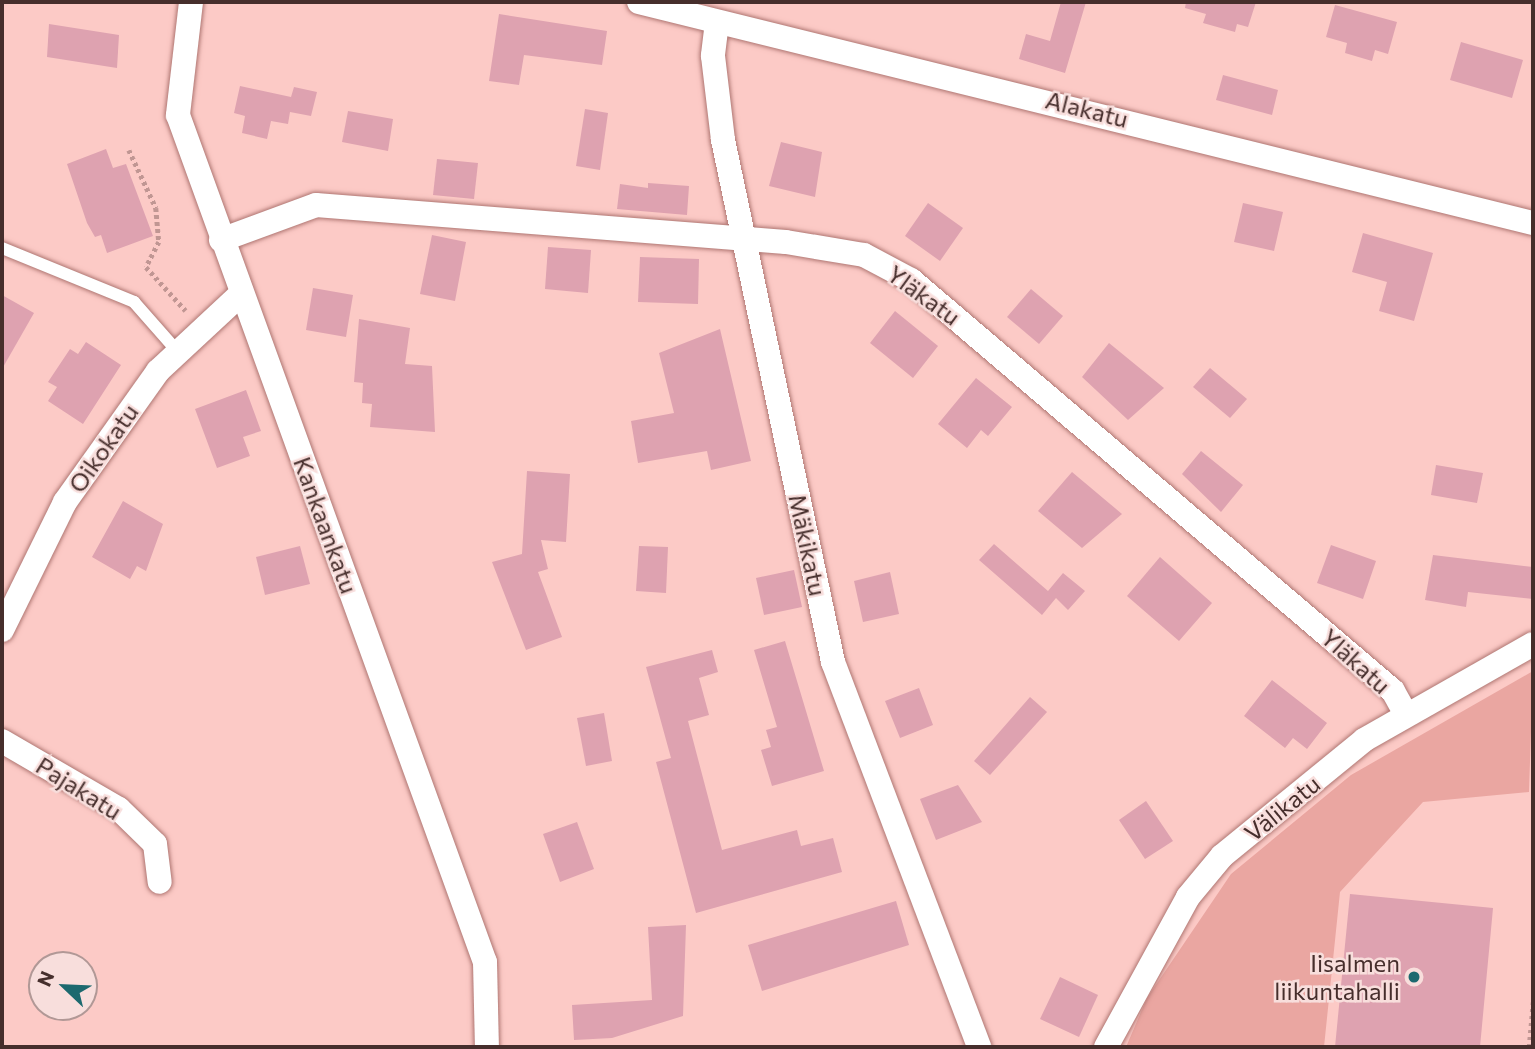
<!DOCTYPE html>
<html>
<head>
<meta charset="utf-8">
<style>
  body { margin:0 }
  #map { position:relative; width:1535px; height:1049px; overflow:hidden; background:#fccac6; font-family:Commissioner,sans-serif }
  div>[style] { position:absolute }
  .green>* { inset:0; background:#eaa6a1 }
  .building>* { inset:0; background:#dea2b0 }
  .path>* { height:4.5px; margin-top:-2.25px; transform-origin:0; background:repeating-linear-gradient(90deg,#c09693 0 3.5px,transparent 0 7px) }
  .roads { filter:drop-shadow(0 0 2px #af7672) drop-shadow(0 0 2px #af7672) }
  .service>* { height:12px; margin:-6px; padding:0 6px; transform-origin:6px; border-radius:6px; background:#fff }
  .minor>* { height:24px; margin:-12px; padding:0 12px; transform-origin:12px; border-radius:12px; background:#fff }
  .dots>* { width:19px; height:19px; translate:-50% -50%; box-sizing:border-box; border:4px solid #f8dedc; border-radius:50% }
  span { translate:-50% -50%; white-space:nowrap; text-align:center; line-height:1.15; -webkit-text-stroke:5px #f8dedc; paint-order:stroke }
  .street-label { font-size:24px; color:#462e2c }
  .poi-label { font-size:24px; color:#462e2c }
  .right { translate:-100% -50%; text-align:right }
  .frame { position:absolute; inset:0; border:4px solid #462e2c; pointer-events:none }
  .north { position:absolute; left:28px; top:951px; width:70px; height:70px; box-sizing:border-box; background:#f8dedc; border:2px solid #b19896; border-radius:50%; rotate:293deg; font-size:19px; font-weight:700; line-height:28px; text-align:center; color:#462e2c }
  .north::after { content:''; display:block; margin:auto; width:24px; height:32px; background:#1c696f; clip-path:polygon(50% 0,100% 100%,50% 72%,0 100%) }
</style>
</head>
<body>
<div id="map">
  <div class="green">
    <i style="clip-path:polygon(1533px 671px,1529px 792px,1423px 802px,1340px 892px,1324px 1047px,1126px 1047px,1147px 998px,1231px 874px,1351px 775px)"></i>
  </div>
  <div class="building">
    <i style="clip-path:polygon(1061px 2px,1086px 2px,1065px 73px,1019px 59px,1026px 34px,1050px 41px)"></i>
    <i style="clip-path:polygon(1186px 2px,1256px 2px,1248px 27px,1237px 24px,1235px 32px,1203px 23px,1206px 14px,1185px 8px)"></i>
    <i style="clip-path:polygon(1335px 5px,1397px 22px,1388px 54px,1375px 50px,1372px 61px,1345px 53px,1347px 43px,1326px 37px)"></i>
    <i style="clip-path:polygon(499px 14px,607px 31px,602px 65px,524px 55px,519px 85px,489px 81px)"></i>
    <i style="clip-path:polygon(49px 24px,119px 35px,117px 68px,47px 57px)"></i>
    <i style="clip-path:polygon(1461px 42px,1523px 60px,1512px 98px,1450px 80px)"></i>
    <i style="clip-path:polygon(1223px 75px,1278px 90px,1272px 115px,1216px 100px)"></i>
    <i style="clip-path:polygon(240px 86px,291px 97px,294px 87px,317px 92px,311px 116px,290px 112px,288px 124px,271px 121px,267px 139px,242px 133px,245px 116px,234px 113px)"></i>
    <i style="clip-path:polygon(585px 109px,608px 113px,600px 170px,576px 166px)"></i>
    <i style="clip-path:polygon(348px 111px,393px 119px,388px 151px,342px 142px)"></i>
    <i style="clip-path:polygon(781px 142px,822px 152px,815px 197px,769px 186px)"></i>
    <i style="clip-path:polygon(106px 149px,113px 168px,126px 164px,153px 236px,107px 253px,101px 235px,95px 237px,87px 223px,67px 164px)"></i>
    <i style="clip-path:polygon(437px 159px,478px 163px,474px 199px,433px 195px)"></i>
    <i style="clip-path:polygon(648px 183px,689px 186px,687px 215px,617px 209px,620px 184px,648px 188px)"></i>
    <i style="clip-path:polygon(928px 203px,963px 228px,940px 261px,905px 236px)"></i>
    <i style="clip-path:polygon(1243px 203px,1283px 212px,1274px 251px,1234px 242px)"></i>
    <i style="clip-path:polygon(1363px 233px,1433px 253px,1414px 321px,1379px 311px,1387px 282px,1352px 272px)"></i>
    <i style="clip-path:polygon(432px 235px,466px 242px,455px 301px,420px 294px)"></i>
    <i style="clip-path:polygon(548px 247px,591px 250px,588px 293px,545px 289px)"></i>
    <i style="clip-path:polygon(640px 257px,699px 259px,698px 304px,638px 302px)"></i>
    <i style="clip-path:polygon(313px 288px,353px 295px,346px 337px,306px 330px)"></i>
    <i style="clip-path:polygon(1031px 289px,1063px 316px,1039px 344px,1007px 317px)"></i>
    <i style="clip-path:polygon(2px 295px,34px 313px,2px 369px)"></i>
    <i style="clip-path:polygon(895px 311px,938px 346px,913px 378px,870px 343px)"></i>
    <i style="clip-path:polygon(359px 319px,410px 328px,405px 364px,432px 366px,435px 432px,370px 427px,372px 404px,362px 403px,363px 383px,354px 382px)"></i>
    <i style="clip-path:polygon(720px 329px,751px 461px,711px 470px,707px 451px,638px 463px,631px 421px,674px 413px,659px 353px)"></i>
    <i style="clip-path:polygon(86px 342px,121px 365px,83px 424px,48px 401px,57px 387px,48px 382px,70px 349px,78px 354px)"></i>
    <i style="clip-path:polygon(1109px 343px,1164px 388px,1128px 420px,1082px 377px)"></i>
    <i style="clip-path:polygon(1210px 368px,1247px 399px,1230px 418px,1193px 387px)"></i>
    <i style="clip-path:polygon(976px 378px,1012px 407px,988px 436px,981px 430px,967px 448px,938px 424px)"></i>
    <i style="clip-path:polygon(246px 390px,261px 431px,243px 437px,250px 456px,217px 468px,195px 409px)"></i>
    <i style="clip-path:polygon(1201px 451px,1243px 485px,1221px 512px,1182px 474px)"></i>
    <i style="clip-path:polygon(1436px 465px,1483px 473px,1477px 503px,1431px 495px)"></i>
    <i style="clip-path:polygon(527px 471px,570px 474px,566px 542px,541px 540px,548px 569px,538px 572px,562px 637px,526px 650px,492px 562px,522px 554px)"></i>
    <i style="clip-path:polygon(1072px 472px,1122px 514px,1082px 548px,1038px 511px)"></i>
    <i style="clip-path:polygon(123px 501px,163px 524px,146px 571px,137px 566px,130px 579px,92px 557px)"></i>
    <i style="clip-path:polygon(994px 544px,1048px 591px,1063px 573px,1085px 591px,1068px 610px,1056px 598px,1042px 615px,979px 560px)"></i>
    <i style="clip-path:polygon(1331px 545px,1376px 561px,1363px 599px,1317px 583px)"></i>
    <i style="clip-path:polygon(300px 546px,310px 584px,265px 595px,256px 557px)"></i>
    <i style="clip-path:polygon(639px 546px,668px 547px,666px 593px,636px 591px)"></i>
    <i style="clip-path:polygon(1433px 555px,1533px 567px,1533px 599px,1468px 592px,1466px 607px,1425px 600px)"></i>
    <i style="clip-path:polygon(1160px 557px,1212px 603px,1179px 641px,1127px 596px)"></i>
    <i style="clip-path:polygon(794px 570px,802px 607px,764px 615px,756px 578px)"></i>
    <i style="clip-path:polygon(890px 572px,899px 614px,863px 622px,854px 581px)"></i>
    <i style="clip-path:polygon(785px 641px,824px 771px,772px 786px,761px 750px,771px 747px,766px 730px,777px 727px,754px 650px)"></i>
    <i style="clip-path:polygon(712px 650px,718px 672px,699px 678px,709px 715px,688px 721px,722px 850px,797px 830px,801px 846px,833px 838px,842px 872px,696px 913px,656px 762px,671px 758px,646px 667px)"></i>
    <i style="clip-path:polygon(1272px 680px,1327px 723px,1307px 749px,1293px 738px,1285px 748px,1244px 716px)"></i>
    <i style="clip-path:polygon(919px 688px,933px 725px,900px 738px,885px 701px)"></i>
    <i style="clip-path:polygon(1030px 697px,1047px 712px,990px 775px,974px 761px)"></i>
    <i style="clip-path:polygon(604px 713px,612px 761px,586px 766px,577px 718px)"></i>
    <i style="clip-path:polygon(958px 785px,982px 822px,936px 840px,920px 799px)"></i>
    <i style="clip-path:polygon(1146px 801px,1173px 841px,1145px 859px,1119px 820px)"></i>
    <i style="clip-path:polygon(577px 822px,594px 869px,560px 882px,543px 834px)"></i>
    <i style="clip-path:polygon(1350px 894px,1493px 908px,1480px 1047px,1335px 1047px)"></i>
    <i style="clip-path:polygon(896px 901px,909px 945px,762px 991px,748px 945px)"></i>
    <i style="clip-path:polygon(686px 925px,683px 1016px,612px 1038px,574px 1040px,572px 1005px,652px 1000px,648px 927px)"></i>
    <i style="clip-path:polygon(1060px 977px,1098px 995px,1079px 1037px,1040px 1019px)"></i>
  </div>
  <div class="path">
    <i style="left:129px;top:150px;width:64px;rotate:65deg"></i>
    <i style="left:156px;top:208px;width:34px;rotate:85deg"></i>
    <i style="left:159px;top:242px;width:28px;rotate:117deg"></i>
    <i style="left:146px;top:267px;width:59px;rotate:47.7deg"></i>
    <i style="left:1529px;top:1047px;width:45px;rotate:-84.9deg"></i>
  </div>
  <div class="roads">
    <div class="service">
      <i style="left:2px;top:248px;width:143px;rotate:22.2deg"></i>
      <i style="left:134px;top:302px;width:67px;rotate:48.7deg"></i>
    </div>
    <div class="minor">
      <i style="left:191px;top:2px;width:114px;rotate:96.6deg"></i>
      <i style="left:178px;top:115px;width:901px;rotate:70.08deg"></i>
      <i style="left:485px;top:962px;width:85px;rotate:88.7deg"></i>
      <i style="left:639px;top:2px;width:921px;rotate:13.89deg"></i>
      <i style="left:717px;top:22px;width:34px;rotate:97deg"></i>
      <i style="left:713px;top:56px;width:85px;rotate:83.2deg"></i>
      <i style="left:723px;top:140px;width:533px;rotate:78.1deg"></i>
      <i style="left:833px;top:662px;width:412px;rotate:69.2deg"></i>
      <i style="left:221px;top:240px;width:101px;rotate:-20.2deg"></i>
      <i style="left:316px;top:205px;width:471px;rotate:4.5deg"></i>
      <i style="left:786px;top:242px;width:79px;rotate:9.5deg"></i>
      <i style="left:864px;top:255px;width:53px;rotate:28deg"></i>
      <i style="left:911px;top:280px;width:633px;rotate:40.45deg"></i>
      <i style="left:1393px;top:691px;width:25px;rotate:61deg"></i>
      <i style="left:2px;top:630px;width:143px;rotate:-63.8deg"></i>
      <i style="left:65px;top:502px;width:161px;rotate:-54.6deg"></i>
      <i style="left:158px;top:371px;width:113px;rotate:-42.9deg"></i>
      <i style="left:2px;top:741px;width:135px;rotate:30.2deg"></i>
      <i style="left:119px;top:809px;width:50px;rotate:44.2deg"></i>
      <i style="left:155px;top:844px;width:38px;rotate:83deg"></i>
      <i style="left:1106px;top:1047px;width:171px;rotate:-61.3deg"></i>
      <i style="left:1188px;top:897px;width:53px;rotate:-50.3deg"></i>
      <i style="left:1222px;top:856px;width:183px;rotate:-39.2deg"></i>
      <i style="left:1364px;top:740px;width:194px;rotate:-29.6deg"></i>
    </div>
  </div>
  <div class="dots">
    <i style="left:1414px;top:977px;background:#1c696f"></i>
  </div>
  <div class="street-label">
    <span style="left:1087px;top:109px;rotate:14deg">Alakatu</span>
    <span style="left:924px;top:295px;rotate:36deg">Yläkatu</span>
    <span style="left:103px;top:448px;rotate:-55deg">Oikokatu</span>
    <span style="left:326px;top:525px;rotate:70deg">Kankaankatu</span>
    <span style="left:808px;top:545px;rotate:78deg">Mäkikatu</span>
    <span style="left:1356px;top:661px;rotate:42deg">Yläkatu</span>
    <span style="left:79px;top:788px;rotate:32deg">Pajakatu</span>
    <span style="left:1282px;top:808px;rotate:-39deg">Välikatu</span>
  </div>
  <div class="poi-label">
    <span class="right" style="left:1400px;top:977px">Iisalmen<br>liikuntahalli</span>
  </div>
  <div class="frame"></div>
  <div class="north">N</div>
</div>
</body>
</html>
